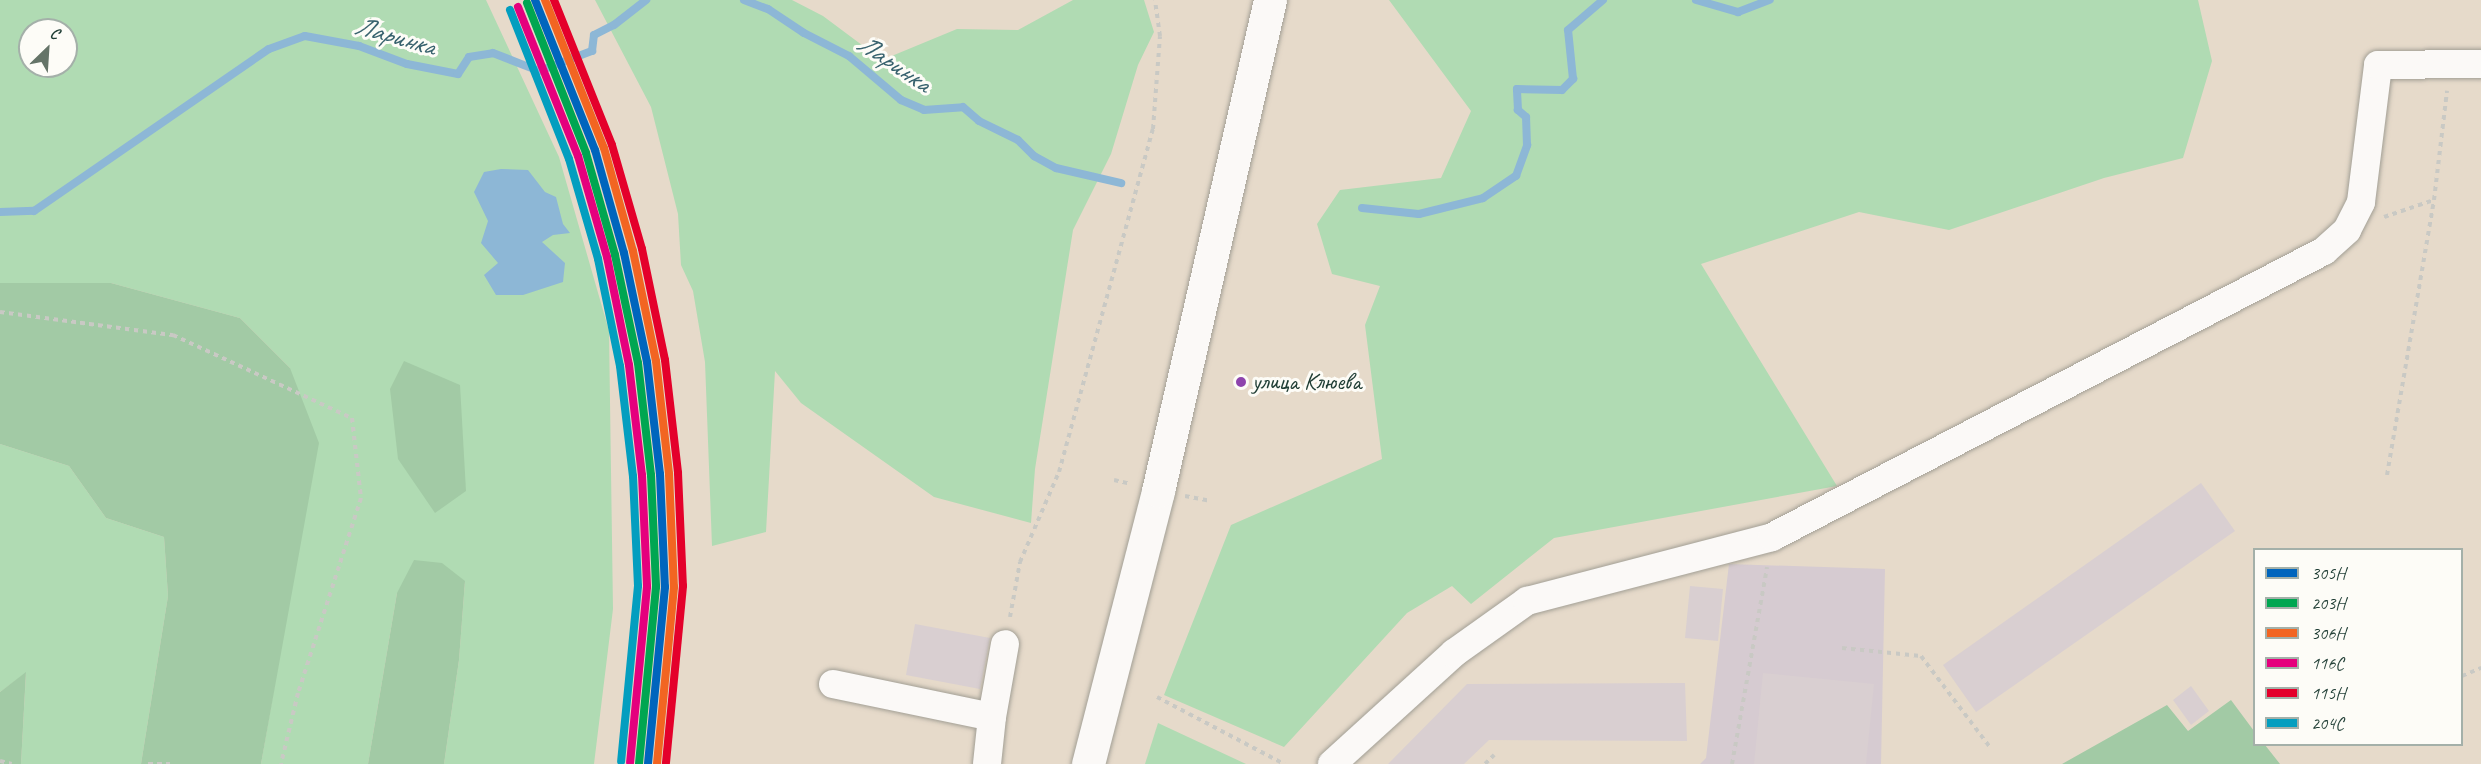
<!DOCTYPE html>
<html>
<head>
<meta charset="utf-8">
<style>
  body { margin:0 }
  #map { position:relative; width:2481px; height:764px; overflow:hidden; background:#e6daca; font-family:Caveat,sans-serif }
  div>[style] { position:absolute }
  .industrial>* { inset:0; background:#d6cbd1 }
  .green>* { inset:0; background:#b0dbb3 }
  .forest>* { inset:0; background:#a2caa5 }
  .water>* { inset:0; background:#8db7d6 }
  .stream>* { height:8px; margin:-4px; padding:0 4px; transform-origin:4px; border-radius:4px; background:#8db7d6 }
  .building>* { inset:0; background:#d9cfd1 }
  .path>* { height:4px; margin-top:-2px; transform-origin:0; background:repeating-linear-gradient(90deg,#c9c9c4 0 4.5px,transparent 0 9px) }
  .roads { filter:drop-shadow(0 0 2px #a29f95) drop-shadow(0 0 2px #a29f95) }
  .minor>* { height:28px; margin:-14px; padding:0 14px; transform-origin:14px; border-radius:14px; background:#fbf9f7 }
  .major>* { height:33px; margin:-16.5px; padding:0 16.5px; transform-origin:16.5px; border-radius:16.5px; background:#fbf9f7 }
  .rail-1>* { height:8px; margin:-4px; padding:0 4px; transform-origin:4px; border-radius:4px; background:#0065bd }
  .rail-2>* { height:8px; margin:-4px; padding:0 4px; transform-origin:4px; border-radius:4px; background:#00a651 }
  .rail-3>* { height:8px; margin:-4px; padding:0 4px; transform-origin:4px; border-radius:4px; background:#f26522 }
  .rail-4>* { height:8px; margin:-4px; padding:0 4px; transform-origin:4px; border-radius:4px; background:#e5007d }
  .rail-5>* { height:8px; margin:-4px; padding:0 4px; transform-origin:4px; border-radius:4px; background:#e4002b }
  .rail-6>* { height:8px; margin:-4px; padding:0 4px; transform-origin:4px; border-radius:4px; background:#039ebf }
  .dots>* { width:16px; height:16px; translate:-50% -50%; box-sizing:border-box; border:3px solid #fdfcf7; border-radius:50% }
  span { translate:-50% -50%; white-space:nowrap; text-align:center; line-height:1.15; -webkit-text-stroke:6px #fdfcf7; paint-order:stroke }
  .bus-label { font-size:24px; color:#1f3d34 }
  .left { translate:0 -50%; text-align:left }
  .water-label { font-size:27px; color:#38626e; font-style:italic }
  .legend { position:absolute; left:2253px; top:548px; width:210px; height:198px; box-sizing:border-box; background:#fdfcf7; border:2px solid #a4b0a9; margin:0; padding:8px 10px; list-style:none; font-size:18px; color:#1f3d34 }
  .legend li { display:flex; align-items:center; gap:12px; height:30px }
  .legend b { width:30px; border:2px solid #a4b0a9 }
  .north { position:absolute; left:18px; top:18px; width:60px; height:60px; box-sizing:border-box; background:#fdfcf7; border:2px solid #a4b0a9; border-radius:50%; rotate:25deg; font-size:16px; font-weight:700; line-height:24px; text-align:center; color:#1f3d34 }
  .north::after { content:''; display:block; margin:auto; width:21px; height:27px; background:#657468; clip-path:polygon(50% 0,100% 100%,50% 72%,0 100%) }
</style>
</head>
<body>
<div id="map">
  <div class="industrial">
    <i style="clip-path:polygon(1729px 564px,1885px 569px,1881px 764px,1700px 764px,1706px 758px)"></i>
  </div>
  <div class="green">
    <i style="clip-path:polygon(evenodd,0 0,486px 0,559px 157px,609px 331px,613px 609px,594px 764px,444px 764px,459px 660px,465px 581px,397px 593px,368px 764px,261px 764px,279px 660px,290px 368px,240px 318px,111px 283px,0 283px,0 0,30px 30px,66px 30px,66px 66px,30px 66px,30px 30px)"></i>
    <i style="clip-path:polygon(595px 0,792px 0,823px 16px,882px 60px,957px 29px,1018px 30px,1073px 0,1144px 0,1154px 32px,1138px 65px,1111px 154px,1073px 230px,1035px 469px,1031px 523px,934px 497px,801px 403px,775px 371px,766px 532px,712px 546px,705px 362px,693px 291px,681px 265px,678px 214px,651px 107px)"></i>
    <i style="clip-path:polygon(1389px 0,2198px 0,2212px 61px,2183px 158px,2104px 178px,1949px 230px,1859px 212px,1701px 264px,1837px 486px,1554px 538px,1471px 604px,1452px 586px,1407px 613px,1284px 747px,1164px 695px,1231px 525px,1382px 459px,1365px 325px,1380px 286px,1332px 274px,1317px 224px,1340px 190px,1441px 178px,1471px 111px)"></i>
    <i style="clip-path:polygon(0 444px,69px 466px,106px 518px,164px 537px,168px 596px,141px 764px,21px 764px,26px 673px,0 692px)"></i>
    <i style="clip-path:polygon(1158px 723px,1246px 764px,1145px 764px)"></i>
  </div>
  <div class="forest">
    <i style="clip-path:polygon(0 283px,111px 283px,240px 318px,290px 368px,319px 443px,261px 764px,141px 764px,168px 596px,164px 537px,106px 518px,69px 466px,0 444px)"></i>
    <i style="clip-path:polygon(404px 361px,460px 385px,466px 491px,435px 513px,398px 459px,390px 389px)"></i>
    <i style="clip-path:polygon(414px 560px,442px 563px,465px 581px,459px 660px,444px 764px,368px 764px,397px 593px)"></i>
    <i style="clip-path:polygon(26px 672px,21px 764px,0 764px,0 692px)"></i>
    <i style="clip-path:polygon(2231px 700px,2254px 731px,2254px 744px,2265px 745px,2280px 764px,2062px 764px,2167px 705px,2188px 731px)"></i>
  </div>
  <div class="water">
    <i style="clip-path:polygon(501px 169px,528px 170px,545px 192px,556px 197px,563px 224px,570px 233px,553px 235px,542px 242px,565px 263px,563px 282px,523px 295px,496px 295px,484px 275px,498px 263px,481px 243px,488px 221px,474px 192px,484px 172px)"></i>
  </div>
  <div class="stream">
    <i style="left:744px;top:0;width:26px;rotate:21deg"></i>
    <i style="left:768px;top:9px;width:43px;rotate:33.7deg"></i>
    <i style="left:804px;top:33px;width:51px;rotate:27.1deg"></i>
    <i style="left:849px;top:56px;width:68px;rotate:40.2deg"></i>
    <i style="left:901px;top:100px;width:25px;rotate:23deg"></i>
    <i style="left:924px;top:110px;width:39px;rotate:-4deg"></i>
    <i style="left:963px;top:107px;width:21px;rotate:41deg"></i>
    <i style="left:979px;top:121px;width:43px;rotate:26deg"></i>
    <i style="left:1018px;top:140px;width:23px;rotate:45deg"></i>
    <i style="left:1034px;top:156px;width:25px;rotate:29deg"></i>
    <i style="left:1056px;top:168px;width:67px;rotate:13deg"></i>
    <i style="left:1696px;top:0;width:44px;rotate:15.9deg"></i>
    <i style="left:1738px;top:12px;width:34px;rotate:-21deg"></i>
    <i style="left:1362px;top:208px;width:57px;rotate:6deg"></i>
    <i style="left:1419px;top:214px;width:66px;rotate:-14deg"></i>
    <i style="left:1483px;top:198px;width:40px;rotate:-34deg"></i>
    <i style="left:1516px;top:176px;width:33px;rotate:-70deg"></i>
    <i style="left:1527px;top:145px;width:28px;rotate:-92deg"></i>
    <i style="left:1526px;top:117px;width:11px;rotate:-139deg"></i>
    <i style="left:1518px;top:110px;width:21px;rotate:-93deg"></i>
    <i style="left:1517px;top:89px;width:45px;rotate:1.3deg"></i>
    <i style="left:1562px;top:90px;width:16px;rotate:-45deg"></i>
    <i style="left:1573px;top:79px;width:49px;rotate:-95.8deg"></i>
    <i style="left:1568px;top:30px;width:46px;rotate:-40.6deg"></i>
    <i style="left:0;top:212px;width:34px;rotate:-2deg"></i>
    <i style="left:34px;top:211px;width:285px;rotate:-34.6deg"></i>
    <i style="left:269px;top:49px;width:38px;rotate:-20deg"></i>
    <i style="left:305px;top:36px;width:55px;rotate:10.5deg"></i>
    <i style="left:359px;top:46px;width:51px;rotate:20.6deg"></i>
    <i style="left:407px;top:64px;width:52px;rotate:11.1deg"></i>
    <i style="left:458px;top:74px;width:20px;rotate:-57deg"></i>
    <i style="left:469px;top:57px;width:24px;rotate:-9deg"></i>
    <i style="left:493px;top:53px;width:49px;rotate:21.4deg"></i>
    <i style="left:539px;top:71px;width:57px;rotate:-20.7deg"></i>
    <i style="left:592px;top:51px;width:16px;rotate:-83deg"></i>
    <i style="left:594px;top:35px;width:22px;rotate:-27deg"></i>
    <i style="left:614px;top:25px;width:41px;rotate:-38deg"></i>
  </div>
  <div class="building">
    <i style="clip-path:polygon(2201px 483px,2235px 531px,1976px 712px,1943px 665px)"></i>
    <i style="clip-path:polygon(1690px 586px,1723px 589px,1718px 641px,1685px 638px)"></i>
    <i style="clip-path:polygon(915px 624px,990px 638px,980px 689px,906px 675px)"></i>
    <i style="clip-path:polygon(1763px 673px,1874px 684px,1866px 764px,1754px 764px)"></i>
    <i style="clip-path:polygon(1685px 683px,1687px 741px,1489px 740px,1464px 764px,1388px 764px,1467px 684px)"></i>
    <i style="clip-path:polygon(2191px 686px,2209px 711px,2191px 725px,2173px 700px)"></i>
  </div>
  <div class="path">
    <i style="left:2384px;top:217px;width:53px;rotate:-18.8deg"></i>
    <i style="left:0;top:312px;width:175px;rotate:7.6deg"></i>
    <i style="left:173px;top:335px;width:197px;rotate:24.9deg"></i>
    <i style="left:352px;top:418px;width:81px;rotate:83.6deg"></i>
    <i style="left:361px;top:498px;width:205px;rotate:107.9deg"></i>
    <i style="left:298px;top:693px;width:73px;rotate:103.5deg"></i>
    <i style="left:2387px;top:475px;width:279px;rotate:-80.3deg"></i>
    <i style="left:2434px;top:200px;width:110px;rotate:-83.2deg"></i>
    <i style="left:1114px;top:480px;width:17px;rotate:13deg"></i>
    <i style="left:1185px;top:496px;width:25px;rotate:11deg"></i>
    <i style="left:1010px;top:617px;width:56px;rotate:-79.7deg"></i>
    <i style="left:1020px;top:562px;width:98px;rotate:-66.6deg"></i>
    <i style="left:1059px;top:472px;width:356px;rotate:-74.7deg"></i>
    <i style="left:1153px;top:129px;width:93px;rotate:-85.7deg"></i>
    <i style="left:1160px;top:36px;width:36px;rotate:-98deg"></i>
    <i style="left:1842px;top:648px;width:79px;rotate:5.8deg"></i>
    <i style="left:1921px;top:656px;width:113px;rotate:52.9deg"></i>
    <i style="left:2462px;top:676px;width:21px;rotate:-23deg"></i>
    <i style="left:1157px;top:697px;width:144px;rotate:27.8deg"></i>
    <i style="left:0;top:761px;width:12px;rotate:14deg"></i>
    <i style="left:148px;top:764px;width:24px"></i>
    <i style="left:1485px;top:764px;width:13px;rotate:-45deg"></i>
    <i style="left:1732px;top:764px;width:200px;rotate:-79.9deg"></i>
  </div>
  <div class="roads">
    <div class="minor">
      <i style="left:833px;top:684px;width:162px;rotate:11.7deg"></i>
      <i style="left:992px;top:717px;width:47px;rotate:96.1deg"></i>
      <i style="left:992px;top:717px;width:74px;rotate:-79.9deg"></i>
      <i style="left:1332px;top:764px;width:165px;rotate:-42.3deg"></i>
      <i style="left:1454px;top:653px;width:90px;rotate:-35.5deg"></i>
      <i style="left:1527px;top:601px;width:253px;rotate:-14.6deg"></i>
      <i style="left:1772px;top:537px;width:622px;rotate:-27.39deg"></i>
      <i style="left:2324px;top:251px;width:31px;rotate:-42deg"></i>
      <i style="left:2347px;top:230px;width:31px;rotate:-63deg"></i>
      <i style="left:2361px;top:202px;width:138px;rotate:-82.9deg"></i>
      <i style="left:2378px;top:65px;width:103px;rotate:-0.6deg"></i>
    </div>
    <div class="major">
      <i style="left:1088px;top:764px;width:282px;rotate:-75.6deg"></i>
      <i style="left:1158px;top:491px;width:504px;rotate:-77.15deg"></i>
    </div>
  </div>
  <div class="rail-1">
    <i style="left:535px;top:0;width:162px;rotate:68.2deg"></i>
    <i style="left:595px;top:150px;width:107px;rotate:74.3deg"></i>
    <i style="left:624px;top:253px;width:111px;rotate:78.1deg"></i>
    <i style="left:647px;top:362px;width:113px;rotate:83.4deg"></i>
    <i style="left:660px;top:474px;width:113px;rotate:87.5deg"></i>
    <i style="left:665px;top:587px;width:178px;rotate:95.5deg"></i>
  </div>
  <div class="rail-2">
    <i style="left:527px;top:3px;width:161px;rotate:68.5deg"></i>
    <i style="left:586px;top:153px;width:106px;rotate:74.1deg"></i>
    <i style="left:615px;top:255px;width:110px;rotate:78deg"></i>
    <i style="left:638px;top:363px;width:113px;rotate:83.4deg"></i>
    <i style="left:651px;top:475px;width:112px;rotate:87.4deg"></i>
    <i style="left:656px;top:587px;width:177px;rotate:95.5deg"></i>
  </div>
  <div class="rail-3">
    <i style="left:545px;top:0;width:159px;rotate:68.3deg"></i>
    <i style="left:604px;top:148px;width:107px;rotate:74.3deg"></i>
    <i style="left:633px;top:251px;width:112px;rotate:78.2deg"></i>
    <i style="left:656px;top:361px;width:114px;rotate:83.4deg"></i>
    <i style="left:669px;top:474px;width:113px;rotate:87.5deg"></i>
    <i style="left:674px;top:587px;width:178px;rotate:95.5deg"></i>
  </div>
  <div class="rail-4">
    <i style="left:518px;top:7px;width:161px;rotate:68.1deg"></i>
    <i style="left:578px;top:156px;width:105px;rotate:74deg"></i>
    <i style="left:607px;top:257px;width:110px;rotate:78.5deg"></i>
    <i style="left:629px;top:365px;width:111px;rotate:83.3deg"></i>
    <i style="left:642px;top:475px;width:112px;rotate:87.4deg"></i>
    <i style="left:647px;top:587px;width:176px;rotate:95.5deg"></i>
  </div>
  <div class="rail-5">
    <i style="left:554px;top:0;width:156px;rotate:68.2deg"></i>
    <i style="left:612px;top:145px;width:108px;rotate:73.9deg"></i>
    <i style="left:642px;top:249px;width:113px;rotate:78.3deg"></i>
    <i style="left:665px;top:360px;width:114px;rotate:83.4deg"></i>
    <i style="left:678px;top:473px;width:113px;rotate:87.5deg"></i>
    <i style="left:683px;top:586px;width:179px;rotate:95.5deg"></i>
  </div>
  <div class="rail-6">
    <i style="left:510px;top:10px;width:160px;rotate:68.4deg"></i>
    <i style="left:569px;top:159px;width:104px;rotate:73.8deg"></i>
    <i style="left:598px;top:259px;width:109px;rotate:78.4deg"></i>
    <i style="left:620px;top:366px;width:111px;rotate:83.3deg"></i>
    <i style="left:633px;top:476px;width:110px;rotate:87.4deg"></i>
    <i style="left:638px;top:586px;width:176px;rotate:95.5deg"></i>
  </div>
  <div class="dots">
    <i style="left:1241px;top:382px;background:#8e44ad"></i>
  </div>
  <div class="bus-label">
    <span class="left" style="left:1252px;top:382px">улица Клюева</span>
  </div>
  <div class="water-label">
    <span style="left:395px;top:36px;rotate:16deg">Ларинка</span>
    <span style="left:894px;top:63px;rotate:34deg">Ларинка</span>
  </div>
  <ul class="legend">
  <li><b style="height:8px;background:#0065bd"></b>305Н</li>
  <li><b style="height:8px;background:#00a651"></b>203Н</li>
  <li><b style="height:8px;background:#f26522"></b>306Н</li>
  <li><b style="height:8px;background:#e5007d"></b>116С</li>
  <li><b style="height:8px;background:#e4002b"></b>115Н</li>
  <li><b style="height:8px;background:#039ebf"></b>204С</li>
  </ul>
  <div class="north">С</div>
</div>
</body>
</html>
